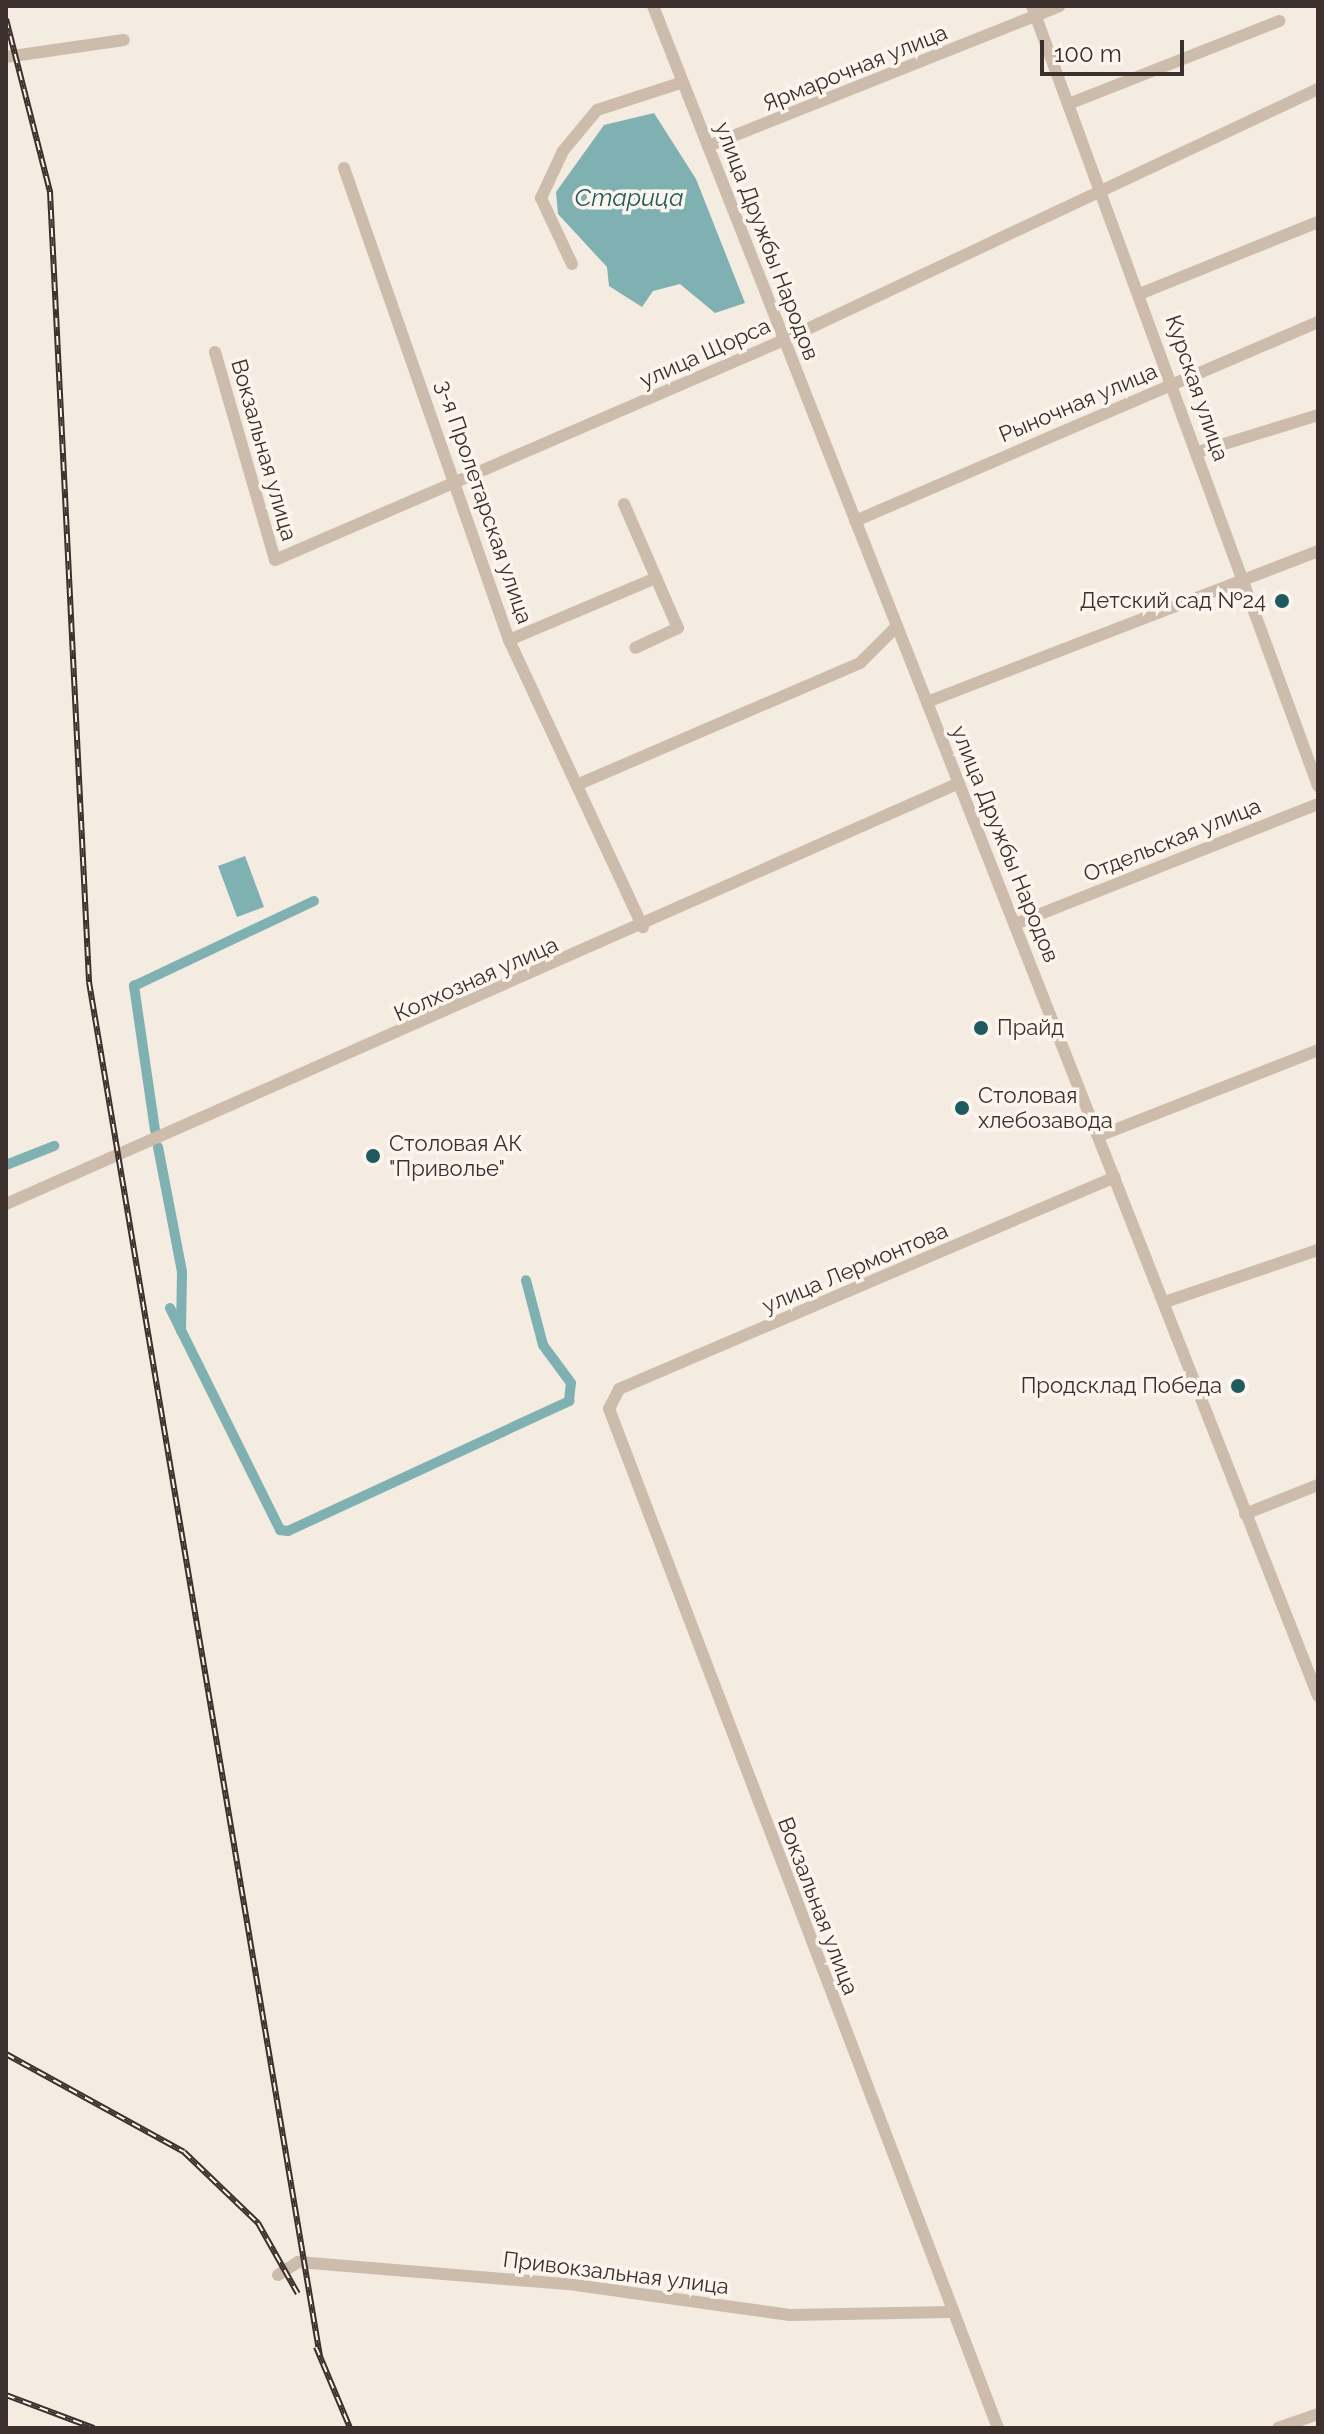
<!DOCTYPE html>
<html>
<head>
<meta charset="utf-8">
<style>
  body { margin:0 }
  #map { position:relative; width:1324px; height:2434px; overflow:hidden; background:#f4ebe1; font-family:Raleway,sans-serif }
  div>[style] { position:absolute }
  .water>* { inset:0; background:#7fb0b2 }
  .canal>* { height:10px; margin:-5px; padding:0 5px; transform-origin:5px; border-radius:5px; background:#7fb0b2 }
  .minor>* { height:12px; margin:-6px; padding:0 6px; transform-origin:6px; border-radius:6px; background:#cdbbac }
  .rail>* { height:6px; margin-top:-3px; transform-origin:0; background:repeating-linear-gradient(90deg,#fbf5ee 0 9px,#3b302b 0 18px); box-sizing:border-box; border-block:2px solid #3b302b }
  .dots>* { width:22px; height:22px; translate:-50% -50%; box-sizing:border-box; border:4px solid #fbf5ee; border-radius:50% }
  span { translate:-50% -50%; white-space:nowrap; text-align:center; line-height:1.15; -webkit-text-stroke:7px #fbf5ee; paint-order:stroke }
  .street-label { font-size:22px; color:#3b302b }
  .poi-label { font-size:22px; color:#3b302b }
  .right { translate:-100% -50%; text-align:right }
  .left { translate:0 -50%; text-align:left }
  .water-label { font-size:24px; color:#1f5a5e; font-style:italic }
  .frame { position:absolute; inset:0; border:8px solid #3b302b; pointer-events:none }
  .scale { position:absolute; left:1040px; top:40px; width:144px; height:36px; box-sizing:border-box; border:4px solid #3b302b; border-top:0; padding-left:10px; font-size:24px; line-height:28px; white-space:nowrap; color:#3b302b; -webkit-text-stroke:6px #fbf5ee; paint-order:stroke }
</style>
</head>
<body>
<div id="map">
  <div class="water">
    <i style="clip-path:polygon(654px 113px,696px 179px,745px 303px,715px 313px,680px 284px,653px 291px,642px 307px,609px 286px,607px 267px,558px 214px,556px 192px,604px 125px)"></i>
    <i style="clip-path:polygon(245px 856px,264px 907px,237px 917px,218px 866px)"></i>
  </div>
  <div class="canal">
    <i style="left:155px;top:1130px;width:146px;rotate:-98.3deg"></i>
    <i style="left:134px;top:986px;width:199px;rotate:-25.3deg"></i>
    <i style="left:158px;top:1147px;width:127px;rotate:79.1deg"></i>
    <i style="left:182px;top:1272px;width:59px;rotate:91deg"></i>
    <i style="left:6px;top:1165px;width:52px;rotate:-21.6deg"></i>
    <i style="left:170px;top:1308px;width:248px;rotate:63.6deg"></i>
    <i style="left:280px;top:1530px;width:8px;rotate:7deg"></i>
    <i style="left:288px;top:1531px;width:310px;rotate:-24.8deg"></i>
    <i style="left:569px;top:1401px;width:18px;rotate:-84deg"></i>
    <i style="left:571px;top:1383px;width:47px;rotate:-126.4deg"></i>
    <i style="left:543px;top:1345px;width:67px;rotate:-104.7deg"></i>
  </div>
  <div class="minor">
    <i style="left:653px;top:6px;width:1816px;rotate:68.52deg"></i>
    <i style="left:1032px;top:6px;width:831px;rotate:69.86deg"></i>
    <i style="left:6px;top:57px;width:119px;rotate:-8.2deg"></i>
    <i style="left:1071px;top:103px;width:224px;rotate:-21.5deg"></i>
    <i style="left:708px;top:146px;width:378px;rotate:-21.7deg"></i>
    <i style="left:344px;top:168px;width:500px;rotate:70.73deg"></i>
    <i style="left:509px;top:640px;width:317px;rotate:65deg"></i>
    <i style="left:572px;top:264px;width:73px;rotate:-115.2deg"></i>
    <i style="left:541px;top:198px;width:52px;rotate:-64.9deg"></i>
    <i style="left:563px;top:151px;width:53px;rotate:-50.3deg"></i>
    <i style="left:597px;top:110px;width:90px;rotate:-18deg"></i>
    <i style="left:1142px;top:293px;width:190px;rotate:-22deg"></i>
    <i style="left:215px;top:352px;width:216px;rotate:73.9deg"></i>
    <i style="left:275px;top:560px;width:555px;rotate:-23.37deg"></i>
    <i style="left:784px;top:340px;width:590px;rotate:-25.18deg"></i>
    <i style="left:1198px;top:452px;width:126px;rotate:-17.1deg"></i>
    <i style="left:624px;top:504px;width:135px;rotate:66.5deg"></i>
    <i style="left:678px;top:628px;width:47px;rotate:155.1deg"></i>
    <i style="left:855px;top:521px;width:504px;rotate:-23.26deg"></i>
    <i style="left:509px;top:640px;width:160px;rotate:-22.9deg"></i>
    <i style="left:927px;top:702px;width:419px;rotate:-21.1deg"></i>
    <i style="left:579px;top:784px;width:306px;rotate:-23.3deg"></i>
    <i style="left:860px;top:663px;width:51px;rotate:-45deg"></i>
    <i style="left:1015px;top:924px;width:326px;rotate:-21.6deg"></i>
    <i style="left:1099px;top:1136px;width:235px;rotate:-21.4deg"></i>
    <i style="left:6px;top:1204px;width:1042px;rotate:-23.83deg"></i>
    <i style="left:1165px;top:1302px;width:162px;rotate:-18.8deg"></i>
    <i style="left:1245px;top:1514px;width:79px;rotate:-21.7deg"></i>
    <i style="left:278px;top:2275px;width:24px;rotate:-33deg"></i>
    <i style="left:298px;top:2262px;width:279px;rotate:4.7deg"></i>
    <i style="left:576px;top:2285px;width:216px;rotate:8deg"></i>
    <i style="left:790px;top:2315px;width:162px;rotate:-1.1deg"></i>
    <i style="left:998px;top:2428px;width:1091px;rotate:-110.89deg"></i>
    <i style="left:609px;top:1409px;width:22px;rotate:-63deg"></i>
    <i style="left:619px;top:1389px;width:539px;rotate:-23.14deg"></i>
    <i style="left:1278px;top:2428px;width:42px;rotate:-19.3deg"></i>
  </div>
  <div class="rail">
    <i style="left:6px;top:19px;width:179px;rotate:75.7deg"></i>
    <i style="left:50px;top:192px;width:791px;rotate:87.17deg"></i>
    <i style="left:89px;top:982px;width:1394px;rotate:80.46deg"></i>
    <i style="left:6px;top:2054px;width:203px;rotate:28.8deg"></i>
    <i style="left:184px;top:2152px;width:103px;rotate:43.8deg"></i>
    <i style="left:258px;top:2223px;width:81px;rotate:60.6deg"></i>
    <i style="left:316px;top:2347px;width:88px;rotate:67.2deg"></i>
    <i style="left:6px;top:2395px;width:94px;rotate:20.6deg"></i>
  </div>
  <div class="dots">
    <i style="left:1282px;top:601px;background:#1f5a5e"></i>
    <i style="left:981px;top:1028px;background:#1f5a5e"></i>
    <i style="left:962px;top:1108px;background:#1f5a5e"></i>
    <i style="left:373px;top:1156px;background:#1f5a5e"></i>
    <i style="left:1238px;top:1386px;background:#1f5a5e"></i>
  </div>
  <div class="street-label">
    <span style="left:855px;top:68px;rotate:-22deg">Ярмарочная улица</span>
    <span style="left:767px;top:241px;rotate:69deg">улица Дружбы Народов</span>
    <span style="left:705px;top:353px;rotate:-24deg">улица Щорса</span>
    <span style="left:1197px;top:388px;rotate:71deg">Курская улица</span>
    <span style="left:1078px;top:403px;rotate:-23deg">Рыночная улица</span>
    <span style="left:264px;top:450px;rotate:74deg">Вокзальная улица</span>
    <span style="left:484px;top:502px;rotate:71deg">3-я Пролетарская улица</span>
    <span style="left:1172px;top:840px;rotate:-22deg">Отдельская улица</span>
    <span style="left:1005px;top:844px;rotate:68deg">улица Дружбы Народов</span>
    <span style="left:476px;top:979px;rotate:-24deg">Колхозная улица</span>
    <span style="left:855px;top:1268px;rotate:-23deg">улица Лермонтова</span>
    <span style="left:818px;top:1906px;rotate:69deg">Вокзальная улица</span>
    <span style="left:616px;top:2273px;rotate:7deg">Привокзальная улица</span>
  </div>
  <div class="poi-label">
    <span class="right" style="left:1266px;top:601px">Детский сад №24</span>
    <span class="left" style="left:997px;top:1028px">Прайд</span>
    <span class="left" style="left:978px;top:1108px">Столовая<br>хлебозавода</span>
    <span class="left" style="left:389px;top:1156px">Столовая АК<br>"Приволье"</span>
    <span class="right" style="left:1222px;top:1386px">Продсклад Победа</span>
  </div>
  <div class="water-label">
    <span style="left:629px;top:198px">Старица</span>
  </div>
  <div class="frame"></div>
  <div class="scale">100 m</div>
</div>
</body>
</html>
